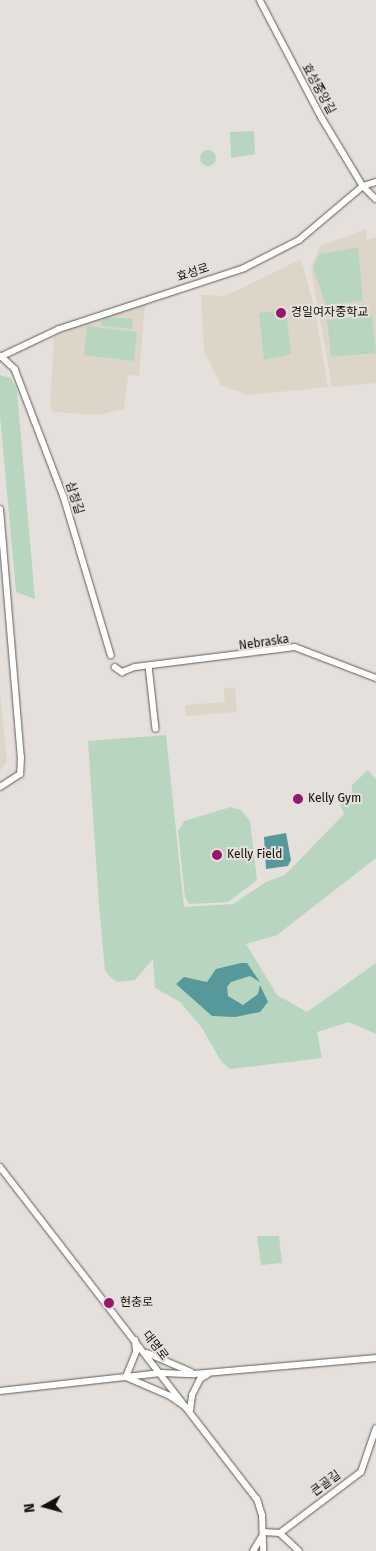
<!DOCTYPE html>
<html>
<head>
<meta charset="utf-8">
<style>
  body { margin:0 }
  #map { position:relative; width:376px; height:1551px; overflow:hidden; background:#e5e0db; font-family:"Fira Sans","Noto Sans KR",sans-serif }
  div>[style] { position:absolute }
  .built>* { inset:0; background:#ded5c9 }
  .green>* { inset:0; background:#b8d6bf }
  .round { border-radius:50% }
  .water>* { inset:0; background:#57989a }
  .roads { filter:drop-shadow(0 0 1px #5f5b56) drop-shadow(0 0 1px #5f5b56) }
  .tertiary>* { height:5.5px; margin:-2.75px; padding:0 2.75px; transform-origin:2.75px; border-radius:2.75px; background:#fff }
  .secondary>* { height:6px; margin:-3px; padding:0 3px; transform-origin:3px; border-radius:3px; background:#fff }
  .dots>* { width:14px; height:14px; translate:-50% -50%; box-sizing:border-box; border:2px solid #e5e0db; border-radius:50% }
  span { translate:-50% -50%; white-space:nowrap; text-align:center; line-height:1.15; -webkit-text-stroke:4px #e5e0db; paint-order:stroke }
  .street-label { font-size:12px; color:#110f0d }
  .poi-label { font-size:12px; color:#110f0d }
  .left { translate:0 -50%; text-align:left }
  .north { position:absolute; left:20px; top:1481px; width:50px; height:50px; -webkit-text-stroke:4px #e5e0db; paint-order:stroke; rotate:263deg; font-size:14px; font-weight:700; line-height:20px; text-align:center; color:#110f0d }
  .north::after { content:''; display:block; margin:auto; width:18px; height:22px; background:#110f0d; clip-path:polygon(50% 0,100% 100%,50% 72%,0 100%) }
</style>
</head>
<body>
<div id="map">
  <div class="built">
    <i style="clip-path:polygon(366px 229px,366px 240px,376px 237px,376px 383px,332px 387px,311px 268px,320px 246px)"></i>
    <i style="clip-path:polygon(301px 259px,315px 311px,328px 387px,248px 395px,221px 385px,204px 351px,201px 295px,225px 296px)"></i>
    <i style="clip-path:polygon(145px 303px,139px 376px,128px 375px,124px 409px,97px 415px,54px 412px,50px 406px,54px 335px)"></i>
    <i style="clip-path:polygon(235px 687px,237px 712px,186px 716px,185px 705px,225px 702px,224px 688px)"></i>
    <i style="clip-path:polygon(0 691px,7px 762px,0 770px)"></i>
  </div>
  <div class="green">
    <i style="clip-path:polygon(254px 131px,255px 154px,231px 158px,230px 132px)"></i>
    <i class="round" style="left:200px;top:150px;width:16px;height:16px"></i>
    <i style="clip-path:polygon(358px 247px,363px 301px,326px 305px,313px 267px,319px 254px)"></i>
    <i style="clip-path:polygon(286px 310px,291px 354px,264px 360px,259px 313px)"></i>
    <i style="clip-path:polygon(372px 315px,376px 353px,331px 357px,327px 320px)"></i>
    <i style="clip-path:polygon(102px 317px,133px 319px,132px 329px,101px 326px)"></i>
    <i style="clip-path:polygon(87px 326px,137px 332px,134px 361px,84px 355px)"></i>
    <i style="clip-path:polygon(0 375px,11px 378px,17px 391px,35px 599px,16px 592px,0 415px)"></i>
    <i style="clip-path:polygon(166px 735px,184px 907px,233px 904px,266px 882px,285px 875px,344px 814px,340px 805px,352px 791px,352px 785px,368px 770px,376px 779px,376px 858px,277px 935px,246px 944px,277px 995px,307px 1012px,376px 963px,376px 1034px,349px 1022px,317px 1032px,322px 1058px,230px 1069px,221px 1061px,202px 1028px,180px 1002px,155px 988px,153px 959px,135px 980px,118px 982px,110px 977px,105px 970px,99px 905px,88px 741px)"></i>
    <i style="clip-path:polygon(231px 807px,241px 810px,250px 821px,257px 880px,228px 902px,189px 904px,185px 897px,178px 831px,184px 821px)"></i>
    <i style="clip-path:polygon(257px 1236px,279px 1236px,282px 1263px,261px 1265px)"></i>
  </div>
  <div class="water">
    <i style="clip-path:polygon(286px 833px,291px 860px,288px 866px,266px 869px,264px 837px)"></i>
    <i style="clip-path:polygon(241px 963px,247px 963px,260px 982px,250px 976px,231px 982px,227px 987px,228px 996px,243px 1005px,258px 994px,260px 985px,268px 1002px,260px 1012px,235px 1017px,212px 1016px,176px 984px,184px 977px,207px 982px,216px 969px)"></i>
  </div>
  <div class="roads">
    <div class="tertiary">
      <i style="left:260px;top:0;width:133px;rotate:62.3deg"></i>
      <i style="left:322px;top:118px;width:79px;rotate:58.9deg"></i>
      <i style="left:363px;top:186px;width:18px;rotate:45deg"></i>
      <i style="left:1px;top:356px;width:19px;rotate:43deg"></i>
      <i style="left:15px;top:369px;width:137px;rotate:69.1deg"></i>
      <i style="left:64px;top:497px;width:165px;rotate:73.4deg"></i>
      <i style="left:149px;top:666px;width:63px;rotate:83.7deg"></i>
      <i style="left:115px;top:667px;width:9px;rotate:36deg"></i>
      <i style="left:122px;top:672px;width:14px;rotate:-21deg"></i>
      <i style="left:135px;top:667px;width:161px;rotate:-7.1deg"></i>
      <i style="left:295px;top:647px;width:87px;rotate:20.9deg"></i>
      <i style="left:280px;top:1533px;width:26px;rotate:43deg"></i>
    </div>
    <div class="secondary">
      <i style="left:0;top:357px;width:65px;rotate:-25.4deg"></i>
      <i style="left:59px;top:329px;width:195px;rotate:-18.2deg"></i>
      <i style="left:244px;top:268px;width:62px;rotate:-27deg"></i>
      <i style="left:299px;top:240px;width:84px;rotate:-40.2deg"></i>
      <i style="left:363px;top:186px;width:14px;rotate:-17deg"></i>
      <i style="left:0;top:509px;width:249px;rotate:85.2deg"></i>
      <i style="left:21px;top:757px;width:17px;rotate:93deg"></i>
      <i style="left:20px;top:774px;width:24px;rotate:147deg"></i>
      <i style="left:0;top:1167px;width:420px;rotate:52.3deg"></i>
      <i style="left:257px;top:1499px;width:17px;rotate:73deg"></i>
      <i style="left:262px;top:1515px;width:36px;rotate:88deg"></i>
      <i style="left:135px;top:1340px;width:12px;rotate:85deg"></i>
      <i style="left:136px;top:1352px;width:27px;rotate:112deg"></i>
      <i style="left:126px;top:1377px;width:48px;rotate:23.4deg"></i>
      <i style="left:170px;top:1396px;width:24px;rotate:35deg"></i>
      <i style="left:190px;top:1410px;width:15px;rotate:-82deg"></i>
      <i style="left:192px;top:1395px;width:18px;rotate:-63deg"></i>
      <i style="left:200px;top:1379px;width:9px;rotate:-32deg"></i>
      <i style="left:147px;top:1353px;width:48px;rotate:23.4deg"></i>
      <i style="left:0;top:1391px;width:162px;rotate:-6.4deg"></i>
      <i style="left:161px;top:1373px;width:33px;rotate:2deg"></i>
      <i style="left:194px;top:1374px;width:183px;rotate:-5deg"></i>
      <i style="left:263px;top:1532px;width:17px;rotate:3deg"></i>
      <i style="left:280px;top:1533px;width:101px;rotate:-37deg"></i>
      <i style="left:361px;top:1472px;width:46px;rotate:-71.2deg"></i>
      <i style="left:253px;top:1551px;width:17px;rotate:-59deg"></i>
    </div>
  </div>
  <div class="dots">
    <i style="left:281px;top:313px;background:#98166b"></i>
    <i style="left:298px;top:799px;background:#98166b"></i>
    <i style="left:217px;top:855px;background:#98166b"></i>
    <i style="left:109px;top:1303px;background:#98166b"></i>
  </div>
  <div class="street-label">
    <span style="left:318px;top:89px;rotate:61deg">효성중앙길</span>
    <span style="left:193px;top:273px;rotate:-18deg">효성로</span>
    <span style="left:74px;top:498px;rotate:72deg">삼정길</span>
    <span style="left:264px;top:643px;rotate:-8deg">Nebraska</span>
    <span style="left:155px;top:1346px;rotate:52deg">대명로</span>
    <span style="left:326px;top:1484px;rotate:-37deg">큰골길</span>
  </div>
  <div class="poi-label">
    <span class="left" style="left:291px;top:313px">경일여자중학교</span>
    <span class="left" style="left:308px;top:799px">Kelly Gym</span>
    <span class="left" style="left:227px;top:855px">Kelly Field</span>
    <span class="left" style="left:120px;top:1303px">현충로</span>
  </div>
  <div class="north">N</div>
</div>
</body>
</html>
